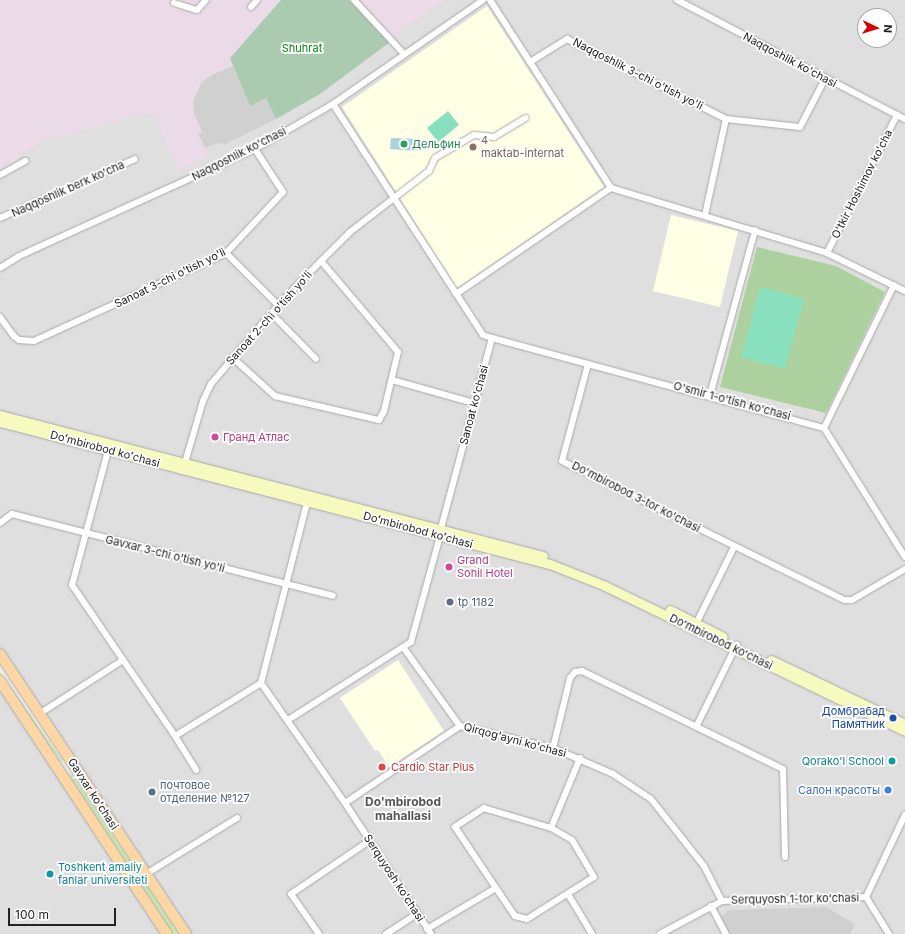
<!DOCTYPE html>
<html>
<head>
<meta charset="utf-8">
<style>
  body { margin:0 }
  #map { position:relative; width:905px; height:934px; overflow:hidden; background:#f2efe9; font-family:Inter,sans-serif }
  div>[style] { position:absolute }
  .residential>* { inset:0; background:#e0dfdf }
  .industrial>* { inset:0; background:#ebdbe8 }
  .education>* { inset:0; background:#ffffe5 }
  .religious>* { inset:0; background:#d0d0d0 }
  .grass>* { inset:0; background:#cdebb0 }
  .forest>* { inset:0; background:#add19e }
  .cemetery>* { inset:0; background:#aacbaf }
  .pitch>* { inset:0; background:#88e0be }
  .water>* { inset:0; background:#aad3df }
  .roads { filter:drop-shadow(0 0 1px #a9a9a9) drop-shadow(0 0 1px #a9a9a9) }
  .street>* { height:6px; margin:-3px; padding:0 3px; transform-origin:3px; border-radius:3px; background:#fff }
  .secondary>* { height:9px; margin:-4.5px; padding:0 4.5px; transform-origin:4.5px; border-radius:4.5px; background:#f7fabf }
  .primary>* { height:10px; margin:-5px; padding:0 5px; transform-origin:5px; border-radius:5px; background:#fcd6a4 }
  .dots>* { width:11px; height:11px; translate:-50% -50%; box-sizing:border-box; border:2px solid #fff; border-radius:50% }
  span { translate:-50% -50%; white-space:nowrap; text-align:center; line-height:1.15; -webkit-text-stroke:3.5px #fff; paint-order:stroke }
  .park-label { font-size:11px; color:#0c8416 }
  .street-label { font-size:11px; color:#222 }
  .education-label { font-size:11px; color:#785e54 }
  .left { translate:0 -50%; text-align:left }
  .leisure-label { font-size:11px; color:#27864d }
  .hotel-label { font-size:11px; color:#b23c85 }
  .service-label { font-size:11px; color:#4e5e75 }
  .transit-label { font-size:11px; color:#164399 }
  .right { translate:-100% -50%; text-align:right }
  .culture-label { font-size:11px; color:#0d838f }
  .health-label { font-size:11px; color:#be3a42 }
  .shop-label { font-size:11px; color:#366cbe }
  .neighbourhood-label { font-size:12px; color:#555; font-weight:700 }
  .north { position:absolute; left:857px; top:8px; width:40px; height:40px; box-sizing:border-box; background:#fff; border:1px solid #a7a7a7; border-radius:50%; rotate:94deg; font-size:11px; font-weight:700; line-height:16px; text-align:center; color:#222 }
  .north::after { content:''; display:block; margin:auto; width:14px; height:18px; background:#d40000; clip-path:polygon(50% 0,100% 100%,50% 72%,0 100%) }
  .scale { position:absolute; left:8px; top:908px; width:108px; height:18px; box-sizing:border-box; border:2px solid #222; border-top:0; padding-left:5px; font-size:12px; line-height:14px; white-space:nowrap; color:#222; -webkit-text-stroke:3px #fff; paint-order:stroke }
</style>
</head>
<body>
<div id="map">
  <div class="residential">
    <i style="clip-path:polygon(evenodd,0 0,905px 0,905px 934px,188px 934px,0 657px,0 0,865px 16px,889px 16px,889px 40px,865px 40px,865px 16px)"></i>
    <i style="clip-path:polygon(0 681px,167px 934px,0 934px)"></i>
  </div>
  <div class="industrial">
    <i style="clip-path:polygon(0 0,281px 0,230px 58px,233px 66px,202px 82px,194px 113px,202px 132px,199px 134px,209px 156px,177px 170px,155px 113px,133px 116px,43px 141px,0 170px)"></i>
    <i style="clip-path:polygon(359px 0,445px 0,392px 37px)"></i>
  </div>
  <div class="education">
    <i style="clip-path:polygon(487px 6px,604px 187px,457px 288px,342px 107px)"></i>
    <i style="clip-path:polygon(671px 215px,738px 231px,720px 307px,653px 291px)"></i>
    <i style="clip-path:polygon(398px 660px,444px 731px,389px 767px,378px 750px,375px 751px,340px 698px)"></i>
  </div>
  <div class="religious">
    <i style="clip-path:polygon(233px 66px,250px 106px,266px 98px,276px 119px,225px 144px,217px 143px,205px 148px,198px 134px,202px 132px,194px 113px,193px 102px,197px 92px,202px 82px,212px 75px)"></i>
    <i style="clip-path:polygon(826px 907px,855px 924px,850px 934px,730px 934px,721px 918px,728px 910px)"></i>
  </div>
  <div class="grass">
    <i style="clip-path:polygon(0 672px,62px 760px,62px 763px,0 676px)"></i>
    <i style="clip-path:polygon(72px 774px,179px 934px,173px 934px,69px 776px)"></i>
  </div>
  <div class="forest">
    <i style="clip-path:polygon(757px 247px,836px 266px,885px 292px,826px 413px,720px 387px)"></i>
  </div>
  <div class="cemetery">
    <i style="clip-path:polygon(281px 0,349px 0,390px 42px,320px 94px,276px 119px,266px 98px,250px 106px,230px 58px)"></i>
  </div>
  <div class="pitch">
    <i style="clip-path:polygon(448px 111px,459px 125px,438px 142px,427px 128px)"></i>
    <i style="clip-path:polygon(760px 287px,804px 299px,785px 369px,741px 357px)"></i>
  </div>
  <div class="water">
    <i style="clip-path:polygon(391px 138px,418px 139px,417px 151px,390px 149px)"></i>
  </div>
  <div class="roads">
    <div class="street">
      <i style="left:354px;top:0;width:74px;rotate:47.2deg"></i>
      <i style="left:490px;top:0;width:224px;rotate:57.2deg"></i>
      <i style="left:611px;top:188px;width:226px;rotate:16.7deg"></i>
      <i style="left:827px;top:253px;width:87px;rotate:26deg"></i>
      <i style="left:677px;top:0;width:257px;rotate:27.6deg"></i>
      <i style="left:174px;top:3px;width:24px;rotate:17deg"></i>
      <i style="left:197px;top:10px;width:13px;rotate:-48deg"></i>
      <i style="left:251px;top:7px;width:9px;rotate:-49deg"></i>
      <i style="left:530px;top:62px;width:44px;rotate:-31.9deg"></i>
      <i style="left:567px;top:39px;width:178px;rotate:26.7deg"></i>
      <i style="left:726px;top:119px;width:74px;rotate:6.2deg"></i>
      <i style="left:800px;top:127px;width:54px;rotate:-62.5deg"></i>
      <i style="left:333px;top:104px;width:275px;rotate:57deg"></i>
      <i style="left:483px;top:335px;width:9px;rotate:18deg"></i>
      <i style="left:492px;top:338px;width:198px;rotate:105deg"></i>
      <i style="left:0;top:175px;width:29px;rotate:-29deg"></i>
      <i style="left:705px;top:215px;width:98px;rotate:-77.7deg"></i>
      <i style="left:0;top:218px;width:147px;rotate:-23.6deg"></i>
      <i style="left:226px;top:253px;width:74px;rotate:45deg"></i>
      <i style="left:827px;top:253px;width:155px;rotate:-63.1deg"></i>
      <i style="left:0;top:268px;width:22px;rotate:-32deg"></i>
      <i style="left:19px;top:256px;width:259px;rotate:-24.4deg"></i>
      <i style="left:255px;top:149px;width:90px;rotate:-30deg"></i>
      <i style="left:333px;top:104px;width:183px;rotate:-34.7deg"></i>
      <i style="left:456px;top:294px;width:188px;rotate:-34.4deg"></i>
      <i style="left:271px;top:313px;width:64px;rotate:45.6deg"></i>
      <i style="left:0;top:317px;width:24px;rotate:54deg"></i>
      <i style="left:14px;top:336px;width:6px;rotate:39deg"></i>
      <i style="left:19px;top:340px;width:15px;rotate:4deg"></i>
      <i style="left:34px;top:341px;width:211px;rotate:-24.6deg"></i>
      <i style="left:226px;top:253px;width:83px;rotate:-46.9deg"></i>
      <i style="left:283px;top:192px;width:51px;rotate:-123.1deg"></i>
      <i style="left:492px;top:338px;width:344px;rotate:15.2deg"></i>
      <i style="left:824px;top:428px;width:152px;rotate:57.9deg"></i>
      <i style="left:233px;top:358px;width:57px;rotate:42.1deg"></i>
      <i style="left:275px;top:396px;width:107px;rotate:13deg"></i>
      <i style="left:379px;top:420px;width:10px;rotate:-61deg"></i>
      <i style="left:384px;top:411px;width:61px;rotate:-76.7deg"></i>
      <i style="left:398px;top:352px;width:119px;rotate:-130.2deg"></i>
      <i style="left:588px;top:364px;width:100px;rotate:105deg"></i>
      <i style="left:562px;top:461px;width:315px;rotate:26.2deg"></i>
      <i style="left:845px;top:600px;width:7px"></i>
      <i style="left:852px;top:600px;width:61px;rotate:-30.3deg"></i>
      <i style="left:392px;top:380px;width:85px;rotate:15.7deg"></i>
      <i style="left:710px;top:395px;width:171px;rotate:-74.7deg"></i>
      <i style="left:824px;top:428px;width:159px;rotate:-63.9deg"></i>
      <i style="left:109px;top:447px;width:143px;rotate:105deg"></i>
      <i style="left:72px;top:585px;width:183px;rotate:55.7deg"></i>
      <i style="left:175px;top:736px;width:101px;rotate:-31.6deg"></i>
      <i style="left:261px;top:683px;width:191px;rotate:-75.7deg"></i>
      <i style="left:184px;top:466px;width:68px;rotate:-73.7deg"></i>
      <i style="left:203px;top:401px;width:19px;rotate:-65deg"></i>
      <i style="left:211px;top:384px;width:104px;rotate:-49.7deg"></i>
      <i style="left:278px;top:305px;width:62px;rotate:-45.7deg"></i>
      <i style="left:321px;top:261px;width:41px;rotate:-45deg"></i>
      <i style="left:350px;top:232px;width:100px;rotate:-37.7deg"></i>
      <i style="left:429px;top:171px;width:14px;rotate:-65deg"></i>
      <i style="left:435px;top:158px;width:45px;rotate:-30.5deg"></i>
      <i style="left:474px;top:135px;width:20px;rotate:6deg"></i>
      <i style="left:494px;top:137px;width:37px;rotate:-31deg"></i>
      <i style="left:0;top:523px;width:15px;rotate:-37deg"></i>
      <i style="left:12px;top:514px;width:331px;rotate:14.3deg"></i>
      <i style="left:695px;top:626px;width:88px;rotate:-63.7deg"></i>
      <i style="left:403px;top:647px;width:97px;rotate:54.2deg"></i>
      <i style="left:460px;top:726px;width:96px;rotate:13.3deg"></i>
      <i style="left:553px;top:748px;width:65px;rotate:23.4deg"></i>
      <i style="left:613px;top:774px;width:45px;rotate:33.3deg"></i>
      <i style="left:651px;top:799px;width:85px;rotate:51.7deg"></i>
      <i style="left:704px;top:866px;width:39px;rotate:63deg"></i>
      <i style="left:261px;top:683px;width:146px;rotate:55deg"></i>
      <i style="left:345px;top:803px;width:157px;rotate:56.7deg"></i>
      <i style="left:39px;top:714px;width:100px;rotate:-32.7deg"></i>
      <i style="left:288px;top:720px;width:146px;rotate:-32.4deg"></i>
      <i style="left:411px;top:642px;width:110px;rotate:-74.7deg"></i>
      <i style="left:697px;top:725px;width:90px;rotate:-63.7deg"></i>
      <i style="left:175px;top:736px;width:40px;rotate:58deg"></i>
      <i style="left:553px;top:748px;width:72px;rotate:-76.3deg"></i>
      <i style="left:570px;top:678px;width:8px;rotate:-50deg"></i>
      <i style="left:575px;top:672px;width:7px;rotate:-8deg"></i>
      <i style="left:582px;top:671px;width:224px;rotate:26deg"></i>
      <i style="left:783px;top:769px;width:88px;rotate:88.7deg"></i>
      <i style="left:345px;top:803px;width:138px;rotate:-33.8deg"></i>
      <i style="left:551px;top:828px;width:76px;rotate:-67.5deg"></i>
      <i style="left:146px;top:874px;width:107px;rotate:-31.6deg"></i>
      <i style="left:568px;top:894px;width:47px;rotate:59deg"></i>
      <i style="left:866px;top:897px;width:91px;rotate:-64.6deg"></i>
      <i style="left:866px;top:897px;width:44px;rotate:58.1deg"></i>
      <i style="left:711px;top:906px;width:32px;rotate:62deg"></i>
      <i style="left:427px;top:929px;width:80px;rotate:-30.7deg"></i>
      <i style="left:496px;top:888px;width:34px;rotate:56deg"></i>
      <i style="left:515px;top:916px;width:12px;rotate:14deg"></i>
      <i style="left:527px;top:919px;width:79px;rotate:-32.1deg"></i>
      <i style="left:594px;top:877px;width:43px;rotate:-120.7deg"></i>
      <i style="left:572px;top:840px;width:24px;rotate:-150deg"></i>
      <i style="left:551px;top:828px;width:70px;rotate:-163.4deg"></i>
      <i style="left:484px;top:808px;width:35px;rotate:147deg"></i>
      <i style="left:455px;top:827px;width:73px;rotate:56.1deg"></i>
      <i style="left:319px;top:934px;width:49px;rotate:-125deg"></i>
      <i style="left:291px;top:894px;width:94px;rotate:-34.2deg"></i>
      <i style="left:386px;top:934px;width:37px;rotate:-33deg"></i>
      <i style="left:660px;top:934px;width:70px;rotate:-28deg"></i>
      <i style="left:722px;top:901px;width:144px;rotate:-1.6deg"></i>
    </div>
    <div class="secondary">
      <i style="left:0;top:415px;width:561px;rotate:14.56deg"></i>
      <i style="left:0;top:422px;width:568px;rotate:14.48deg"></i>
      <i style="left:550px;top:564px;width:57px;rotate:21.6deg"></i>
      <i style="left:603px;top:585px;width:335px;rotate:25.8deg"></i>
      <i style="left:670px;top:610px;width:59px;rotate:27deg"></i>
      <i style="left:771px;top:660px;width:148px;rotate:25.5deg"></i>
    </div>
    <div class="primary">
      <i style="left:0;top:654px;width:336px;rotate:56.4deg"></i>
      <i style="left:0;top:681px;width:303px;rotate:56.6deg"></i>
    </div>
  </div>
  <div class="dots">
    <i style="left:404px;top:144px;background:#2e9e5b"></i>
    <i style="left:473px;top:147px;background:#8d6e63"></i>
    <i style="left:215px;top:437px;background:#d1479c"></i>
    <i style="left:449px;top:567px;background:#d1479c"></i>
    <i style="left:450px;top:602px;background:#5c6f8a"></i>
    <i style="left:893px;top:718px;background:#1a4fb4"></i>
    <i style="left:892px;top:761px;background:#0f9aa8"></i>
    <i style="left:382px;top:767px;background:#e0444e"></i>
    <i style="left:888px;top:790px;background:#3f7fe0"></i>
    <i style="left:152px;top:792px;background:#5c6f8a"></i>
    <i style="left:50px;top:874px;background:#0f9aa8"></i>
  </div>
  <div class="park-label">
    <span style="left:302px;top:48px">Shuhrat</span>
  </div>
  <div class="street-label">
    <span style="left:790px;top:60px;rotate:28deg">Naqqoshlik ko'chasi</span>
    <span style="left:638px;top:74px;rotate:27deg">Naqqoshlik 3-chi o'tish yo'li</span>
    <span style="left:239px;top:154px;rotate:-27deg">Naqqoshlik ko'chasi</span>
    <span style="left:862px;top:184px;rotate:-63deg">O'tkir Hoshimov ko'cha</span>
    <span style="left:68px;top:189px;rotate:-24deg">Naqqoshlik berk ko'cha</span>
    <span style="left:170px;top:278px;rotate:-26deg">Sanoat 3-chi o'tish yo'li</span>
    <span style="left:269px;top:318px;rotate:-48deg">Sanoat 2-chi o'tish yo'li</span>
    <span style="left:732px;top:401px;rotate:15deg">O'smir 1-o'tish ko'chasi</span>
    <span style="left:474px;top:405px;rotate:-75deg">Sanoat ko'chasi</span>
    <span style="left:105px;top:449px;rotate:15deg">Doʻmbirobod koʻchasi</span>
    <span style="left:636px;top:497px;rotate:27deg">Do'mbirobod 3-tor ko'chasi</span>
    <span style="left:418px;top:530px;rotate:15deg">Doʻmbirobod koʻchasi</span>
    <span style="left:165px;top:554px;rotate:14deg">Gavxar 3-chi o'tish yo'li</span>
    <span style="left:721px;top:642px;rotate:26deg">Doʻmbirobod koʻchasi</span>
    <span style="left:515px;top:740px;rotate:15deg">Qirqog'ayni ko'chasi</span>
    <span style="left:93px;top:794px;rotate:57deg">Gavxar ko'chasi</span>
    <span style="left:394px;top:878px;rotate:57deg">Serquyosh ko'chasi</span>
    <span style="left:795px;top:899px;rotate:-1deg">Serquyosh 1-tor koʻchasi</span>
  </div>
  <div class="education-label">
    <span class="left" style="left:481px;top:147px">4<br>maktab-internat</span>
  </div>
  <div class="leisure-label">
    <span class="left" style="left:412px;top:144px">Дельфин</span>
  </div>
  <div class="hotel-label">
    <span class="left" style="left:223px;top:437px">Гранд Атлас</span>
    <span class="left" style="left:457px;top:567px">Grand<br>Sohil Hotel</span>
  </div>
  <div class="service-label">
    <span class="left" style="left:458px;top:602px">tp 1182</span>
    <span class="left" style="left:160px;top:792px">почтовое<br>отделение №127</span>
  </div>
  <div class="transit-label">
    <span class="right" style="left:885px;top:718px">Домбрабад<br>Памятник</span>
  </div>
  <div class="culture-label">
    <span class="right" style="left:884px;top:761px">Qorako'l School</span>
    <span class="left" style="left:58px;top:874px">Toshkent amaliy<br>fanlar universiteti</span>
  </div>
  <div class="health-label">
    <span class="left" style="left:391px;top:767px">Cardio Star Plus</span>
  </div>
  <div class="shop-label">
    <span class="right" style="left:880px;top:790px">Салон красоты</span>
  </div>
  <div class="neighbourhood-label">
    <span style="left:403px;top:809px">Do'mbirobod<br>mahallasi</span>
  </div>
  <div class="north">N</div>
  <div class="scale">100 m</div>
</div>
</body>
</html>
